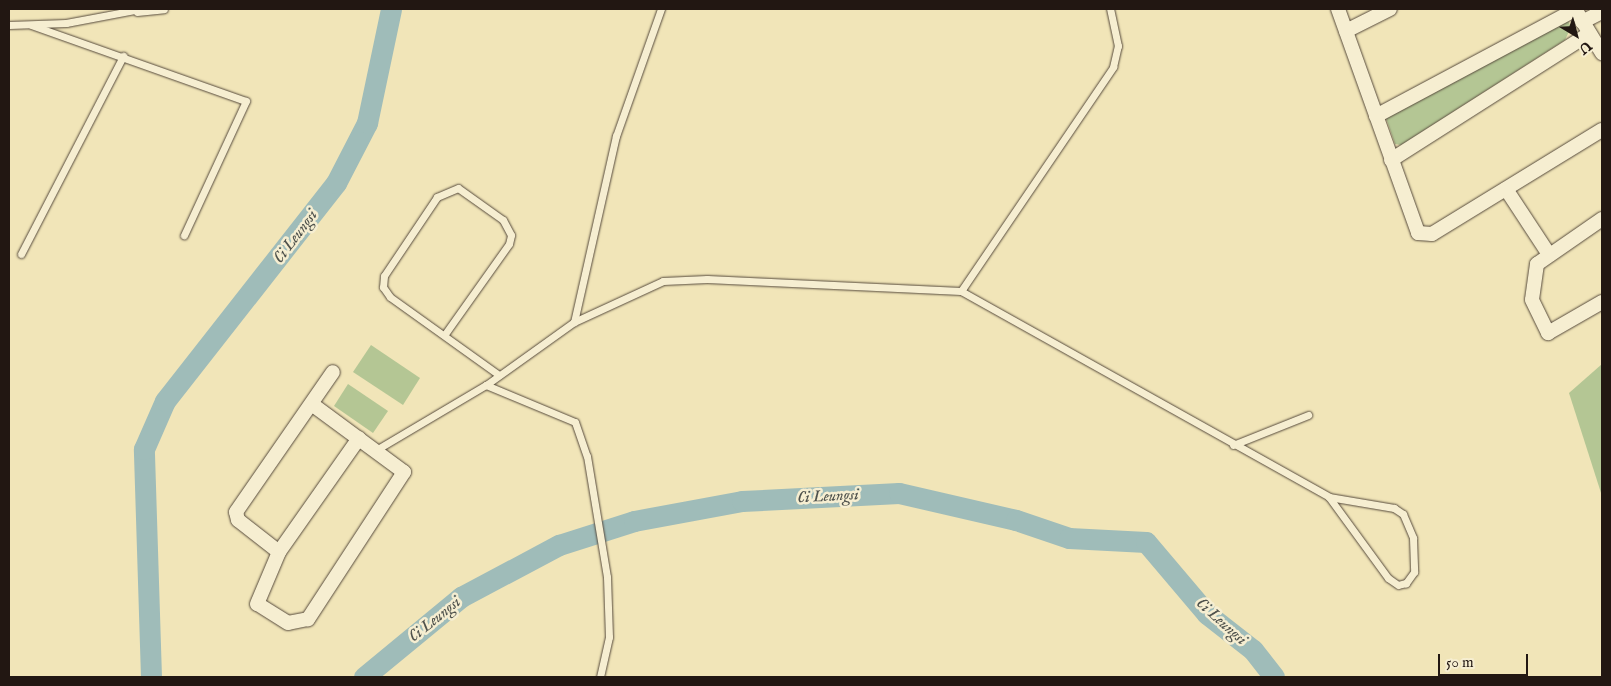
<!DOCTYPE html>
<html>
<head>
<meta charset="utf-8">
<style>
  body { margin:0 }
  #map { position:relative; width:1611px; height:686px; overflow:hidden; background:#f1e5b8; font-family:"IM FELL English",serif }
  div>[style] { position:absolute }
  .green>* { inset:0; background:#b4c694 }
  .river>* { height:21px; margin:-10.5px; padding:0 10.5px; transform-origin:10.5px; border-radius:10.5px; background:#9fbcb9 }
  .roads { filter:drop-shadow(0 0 1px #564a3c) drop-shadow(0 0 1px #564a3c) }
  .service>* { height:7px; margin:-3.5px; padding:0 3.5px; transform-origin:3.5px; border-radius:3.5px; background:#f6eed1 }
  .minor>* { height:14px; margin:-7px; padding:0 7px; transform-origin:7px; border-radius:7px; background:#f6eed1 }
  span { translate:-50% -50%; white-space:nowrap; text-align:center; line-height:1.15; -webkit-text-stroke:5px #f6eed1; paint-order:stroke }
  .water-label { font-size:16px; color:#4e514c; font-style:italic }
  .frame { position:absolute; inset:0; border:10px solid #221712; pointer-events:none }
  .north { position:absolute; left:1551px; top:10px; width:50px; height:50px; -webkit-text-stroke:4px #f6eed1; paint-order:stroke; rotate:143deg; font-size:14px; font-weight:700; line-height:20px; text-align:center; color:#221712 }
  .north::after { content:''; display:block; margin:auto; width:18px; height:22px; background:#221712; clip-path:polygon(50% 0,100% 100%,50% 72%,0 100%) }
  .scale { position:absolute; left:1438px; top:654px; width:90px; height:22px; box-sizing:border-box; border:2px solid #221712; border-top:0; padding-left:6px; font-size:15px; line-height:18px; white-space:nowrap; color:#221712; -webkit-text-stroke:4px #f6eed1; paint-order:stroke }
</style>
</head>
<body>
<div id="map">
  <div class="green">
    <i style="clip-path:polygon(1567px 19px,1571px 27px,1565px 40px,1401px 145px,1395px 144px,1386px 118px)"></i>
    <i style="clip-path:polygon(371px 345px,420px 378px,403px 405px,353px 372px)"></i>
    <i style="clip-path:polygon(1602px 364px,1602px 496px,1569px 393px)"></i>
    <i style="clip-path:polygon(348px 384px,388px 411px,373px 433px,334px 406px)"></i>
  </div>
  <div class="river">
    <i style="left:151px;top:677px;width:228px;rotate:-91.8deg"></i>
    <i style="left:144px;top:449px;width:52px;rotate:-66.4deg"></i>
    <i style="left:165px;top:401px;width:277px;rotate:-51.9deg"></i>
    <i style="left:336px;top:183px;width:68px;rotate:-62.7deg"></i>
    <i style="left:367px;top:123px;width:116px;rotate:-78.1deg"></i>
    <i style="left:364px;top:677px;width:126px;rotate:-39.5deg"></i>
    <i style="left:461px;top:597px;width:111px;rotate:-28deg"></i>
    <i style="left:559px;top:545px;width:79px;rotate:-17.7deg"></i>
    <i style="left:634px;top:521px;width:110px;rotate:-10.5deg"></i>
    <i style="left:742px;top:501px;width:157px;rotate:-2.9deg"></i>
    <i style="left:899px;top:493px;width:120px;rotate:13deg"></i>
    <i style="left:1016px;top:520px;width:56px;rotate:18.8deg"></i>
    <i style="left:1069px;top:538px;width:77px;rotate:3deg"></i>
    <i style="left:1146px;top:542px;width:94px;rotate:49.7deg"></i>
    <i style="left:1207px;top:614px;width:58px;rotate:38deg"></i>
    <i style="left:1253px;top:650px;width:34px;rotate:52deg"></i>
  </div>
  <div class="roads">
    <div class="service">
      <i style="left:137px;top:12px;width:27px;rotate:-6deg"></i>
      <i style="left:9px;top:25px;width:57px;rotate:-2deg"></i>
      <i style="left:66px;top:23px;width:75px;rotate:-10.7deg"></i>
      <i style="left:31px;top:25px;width:228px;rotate:19.5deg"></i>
      <i style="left:246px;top:101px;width:148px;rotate:114.8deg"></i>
      <i style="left:21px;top:254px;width:223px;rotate:-62.7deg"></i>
      <i style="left:961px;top:291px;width:271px;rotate:-55.8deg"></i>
      <i style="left:1113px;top:67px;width:22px;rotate:-77deg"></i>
      <i style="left:1118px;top:46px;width:38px;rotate:-102deg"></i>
      <i style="left:574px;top:322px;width:191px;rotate:-77.3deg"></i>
      <i style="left:616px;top:136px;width:135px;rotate:-70.5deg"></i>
      <i style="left:445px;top:334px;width:110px;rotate:-54.6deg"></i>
      <i style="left:509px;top:244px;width:9px;rotate:-77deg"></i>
      <i style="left:511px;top:235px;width:17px;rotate:-118deg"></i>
      <i style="left:503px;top:220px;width:55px;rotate:-144.6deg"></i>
      <i style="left:458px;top:188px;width:23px;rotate:157deg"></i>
      <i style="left:437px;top:197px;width:95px;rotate:123.9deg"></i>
      <i style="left:384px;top:276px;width:11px;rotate:95deg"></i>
      <i style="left:383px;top:287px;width:12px;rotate:55deg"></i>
      <i style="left:390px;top:297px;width:134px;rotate:35.6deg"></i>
      <i style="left:486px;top:385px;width:108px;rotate:-35.6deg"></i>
      <i style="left:574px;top:322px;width:98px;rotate:-24.7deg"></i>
      <i style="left:663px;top:281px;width:44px;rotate:-2.6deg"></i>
      <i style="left:707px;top:279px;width:254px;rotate:2.7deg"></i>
      <i style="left:961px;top:291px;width:422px;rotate:29.2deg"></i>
      <i style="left:1329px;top:497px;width:66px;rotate:9.6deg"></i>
      <i style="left:1394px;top:508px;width:11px;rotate:34deg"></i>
      <i style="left:1403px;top:514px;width:26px;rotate:67deg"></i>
      <i style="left:1413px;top:538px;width:34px;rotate:88deg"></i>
      <i style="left:1414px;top:572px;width:14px;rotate:126deg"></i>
      <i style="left:1406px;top:583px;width:8px;rotate:166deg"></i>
      <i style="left:1398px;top:585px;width:12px;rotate:-145deg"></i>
      <i style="left:1388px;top:578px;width:100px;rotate:-126.1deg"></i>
      <i style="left:1233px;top:445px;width:81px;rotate:-21.8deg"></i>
      <i style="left:376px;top:450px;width:128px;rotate:-30.6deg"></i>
      <i style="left:486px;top:385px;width:96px;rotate:22.6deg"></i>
      <i style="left:575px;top:422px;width:36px;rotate:71deg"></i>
      <i style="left:587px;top:456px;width:123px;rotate:80.6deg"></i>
      <i style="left:607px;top:577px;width:60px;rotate:88.1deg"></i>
      <i style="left:609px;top:637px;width:41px;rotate:102.7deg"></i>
    </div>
    <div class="minor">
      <i style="left:1338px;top:9px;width:238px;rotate:70.3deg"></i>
      <i style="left:1418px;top:233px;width:14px;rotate:4deg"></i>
      <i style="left:1432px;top:234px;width:199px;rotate:-31.5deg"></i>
      <i style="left:1575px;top:9px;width:52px;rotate:58.5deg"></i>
      <i style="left:1582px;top:22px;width:22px;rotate:-27deg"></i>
      <i style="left:1346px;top:31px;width:49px;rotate:-26.6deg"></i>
      <i style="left:1376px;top:116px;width:227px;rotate:-28.1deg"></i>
      <i style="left:1391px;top:160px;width:235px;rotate:-32.5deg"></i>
      <i style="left:1506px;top:189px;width:77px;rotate:56.7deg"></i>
      <i style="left:1602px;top:219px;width:79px;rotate:145.3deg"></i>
      <i style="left:1537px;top:264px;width:36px;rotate:98deg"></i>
      <i style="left:1532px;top:300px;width:37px;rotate:64deg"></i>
      <i style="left:1548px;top:333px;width:62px;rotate:-29.9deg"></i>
      <i style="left:313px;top:405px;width:113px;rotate:36.4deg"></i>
      <i style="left:404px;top:472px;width:176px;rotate:123.1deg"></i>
      <i style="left:308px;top:619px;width:20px;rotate:169deg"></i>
      <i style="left:288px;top:623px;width:36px;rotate:-148deg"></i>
      <i style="left:257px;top:604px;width:56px;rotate:-67.1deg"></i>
      <i style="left:279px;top:552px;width:52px;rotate:-142deg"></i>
      <i style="left:238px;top:520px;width:8px;rotate:-104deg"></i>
      <i style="left:236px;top:512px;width:170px;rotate:-55.3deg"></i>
      <i style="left:279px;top:552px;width:139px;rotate:-54.9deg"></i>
    </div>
  </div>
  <div class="water-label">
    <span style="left:296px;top:237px;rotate:-53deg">Ci Leungsi</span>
    <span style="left:828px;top:497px;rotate:-3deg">Ci Leungsi</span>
    <span style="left:435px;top:620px;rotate:-39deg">Ci Leungsi</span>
    <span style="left:1221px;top:622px;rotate:42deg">Ci Leungsi</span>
  </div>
  <div class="frame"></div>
  <div class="north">U</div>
  <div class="scale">50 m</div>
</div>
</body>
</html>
